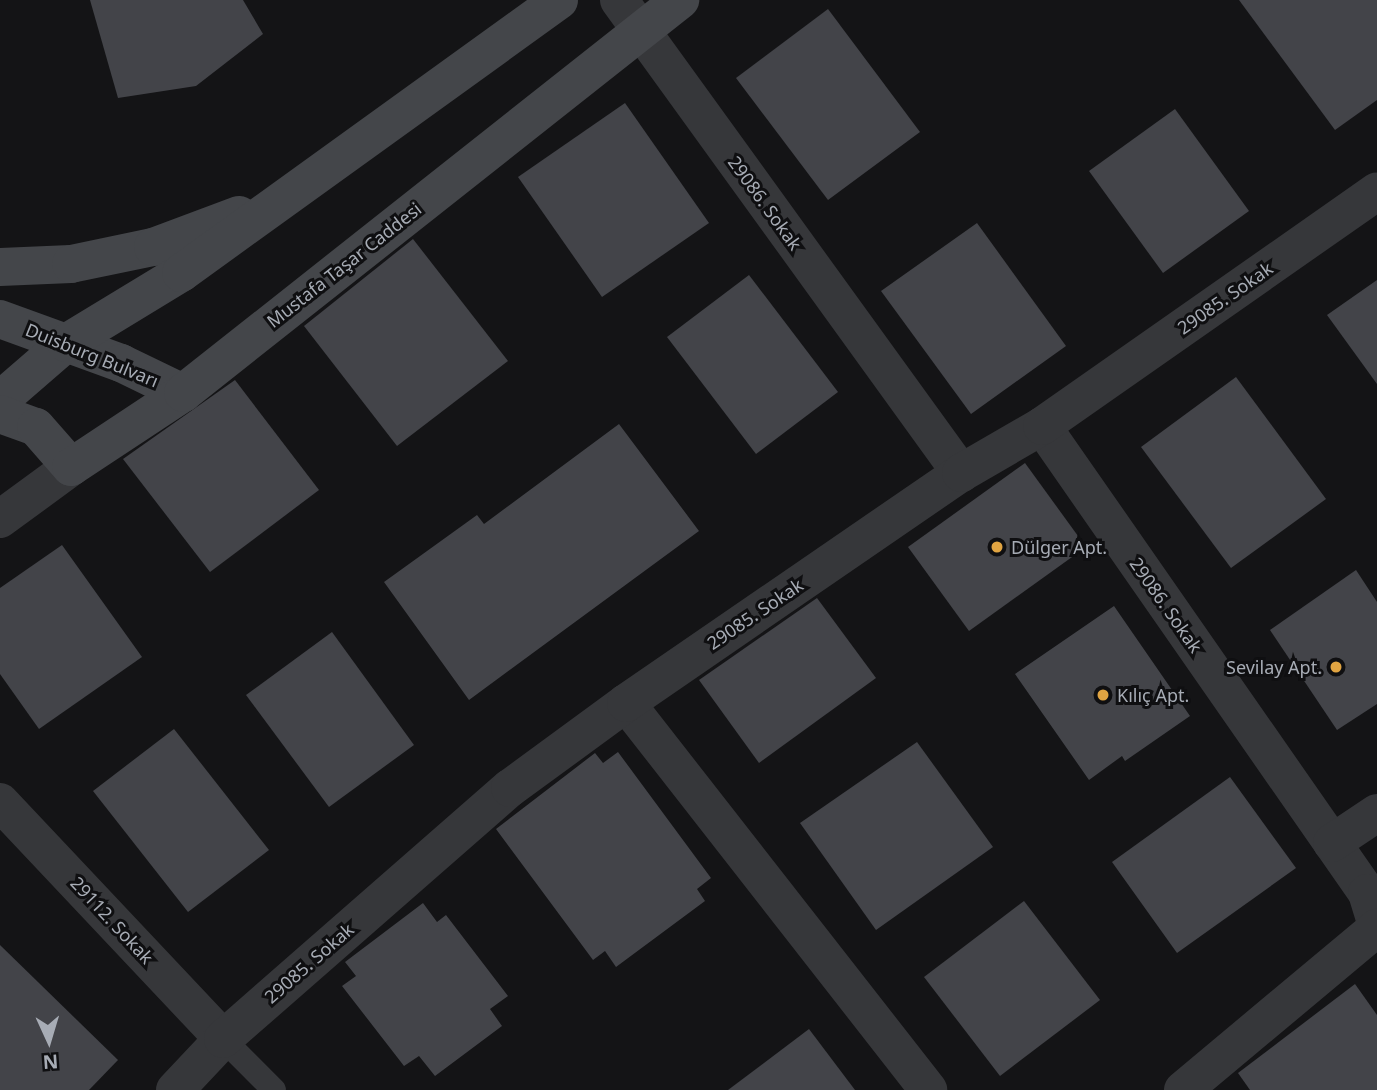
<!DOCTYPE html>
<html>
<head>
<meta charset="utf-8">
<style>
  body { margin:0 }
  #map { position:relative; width:1377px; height:1090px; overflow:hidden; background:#141416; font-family:"Noto Sans",sans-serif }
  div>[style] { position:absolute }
  .building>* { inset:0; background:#434449 }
  .service>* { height:24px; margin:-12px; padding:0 12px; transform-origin:12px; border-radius:12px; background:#36373a }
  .minor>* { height:38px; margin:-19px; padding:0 19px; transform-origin:19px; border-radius:19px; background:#36373a }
  .tertiary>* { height:38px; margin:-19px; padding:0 19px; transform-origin:19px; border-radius:19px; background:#36373a }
  .secondary>* { height:38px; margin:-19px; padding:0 19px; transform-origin:19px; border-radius:19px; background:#44464a }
  .dots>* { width:19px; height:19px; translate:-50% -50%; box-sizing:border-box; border:4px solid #0f0f11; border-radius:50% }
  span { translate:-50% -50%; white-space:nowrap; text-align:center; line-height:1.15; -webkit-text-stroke:6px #0f0f11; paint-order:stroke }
  .street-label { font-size:18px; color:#a7acb5 }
  .poi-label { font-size:18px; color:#a7acb5 }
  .left { translate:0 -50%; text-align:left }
  .right { translate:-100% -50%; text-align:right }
  .north { position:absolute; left:14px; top:1006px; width:70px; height:70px; -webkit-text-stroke:5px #0f0f11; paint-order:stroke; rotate:176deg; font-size:19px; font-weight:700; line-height:28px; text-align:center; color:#a7acb5 }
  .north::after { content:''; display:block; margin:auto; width:24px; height:32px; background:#a7acb5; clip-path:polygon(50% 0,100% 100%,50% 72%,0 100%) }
</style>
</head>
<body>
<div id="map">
  <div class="building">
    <i style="clip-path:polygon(90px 0,243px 0,263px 34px,196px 86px,118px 98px)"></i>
    <i style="clip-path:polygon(1239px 0,1377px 0,1377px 100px,1335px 130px)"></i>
    <i style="clip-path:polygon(828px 9px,920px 132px,828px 200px,736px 78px)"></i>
    <i style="clip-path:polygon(625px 103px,709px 223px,602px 297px,518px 177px)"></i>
    <i style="clip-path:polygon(1175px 109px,1249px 211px,1163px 273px,1089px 171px)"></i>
    <i style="clip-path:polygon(977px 223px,1066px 346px,971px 414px,881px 291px)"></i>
    <i style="clip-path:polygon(413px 239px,508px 361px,397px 446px,304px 326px)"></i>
    <i style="clip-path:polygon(749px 275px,838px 392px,756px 454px,667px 337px)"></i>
    <i style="clip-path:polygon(1377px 280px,1377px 384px,1327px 315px)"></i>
    <i style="clip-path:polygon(1236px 377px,1326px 499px,1231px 568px,1141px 447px)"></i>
    <i style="clip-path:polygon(235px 380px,319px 490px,210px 572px,123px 459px)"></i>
    <i style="clip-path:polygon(619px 424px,699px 531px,469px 700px,384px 582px,477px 515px,484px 524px)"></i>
    <i style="clip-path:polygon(1025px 463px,1086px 547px,969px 631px,908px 547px)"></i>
    <i style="clip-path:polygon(62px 545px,142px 657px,39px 729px,0 674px,0 588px)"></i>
    <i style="clip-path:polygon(1356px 570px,1377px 602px,1377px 704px,1337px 730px,1270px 630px)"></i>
    <i style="clip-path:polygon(817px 598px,876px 678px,759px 763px,699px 680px)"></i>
    <i style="clip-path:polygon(1114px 606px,1190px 716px,1125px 761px,1122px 756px,1089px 780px,1015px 674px)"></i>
    <i style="clip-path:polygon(332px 632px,414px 745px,329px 807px,246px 695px)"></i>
    <i style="clip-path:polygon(174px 729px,269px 850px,188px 912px,93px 791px)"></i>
    <i style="clip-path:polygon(917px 742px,993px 847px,876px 930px,800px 823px)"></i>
    <i style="clip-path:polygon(618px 752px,711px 878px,697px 889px,705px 901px,616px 967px,605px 951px,593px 960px,496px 829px,595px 753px,603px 763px)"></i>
    <i style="clip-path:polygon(1230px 777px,1296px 868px,1177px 953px,1112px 862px)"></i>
    <i style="clip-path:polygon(1024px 901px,1100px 1000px,1000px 1076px,924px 977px)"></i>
    <i style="clip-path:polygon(423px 903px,437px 922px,446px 915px,508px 996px,490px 1009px,502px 1026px,435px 1076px,419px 1056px,404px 1066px,342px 986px,356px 976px,345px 962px)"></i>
    <i style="clip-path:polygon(0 945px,118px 1060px,89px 1090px,0 1090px)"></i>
    <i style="clip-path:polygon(1355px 984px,1377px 1015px,1377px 1090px,1250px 1090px,1238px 1073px)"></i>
    <i style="clip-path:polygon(809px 1029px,855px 1090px,728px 1090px)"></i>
  </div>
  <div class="service">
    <i style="left:223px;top:1039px;width:72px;rotate:45deg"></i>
  </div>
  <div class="minor">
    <i style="left:619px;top:0;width:584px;rotate:54.13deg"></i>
    <i style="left:1042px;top:426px;width:569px;rotate:55.16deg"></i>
    <i style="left:1367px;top:893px;width:34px;rotate:73deg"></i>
    <i style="left:626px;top:703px;width:491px;rotate:52deg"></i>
    <i style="left:0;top:802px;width:325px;rotate:46.7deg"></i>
    <i style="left:1332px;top:843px;width:54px;rotate:-33.7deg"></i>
    <i style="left:175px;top:1090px;width:70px;rotate:-46.7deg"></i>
    <i style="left:223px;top:1039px;width:381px;rotate:-41.2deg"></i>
    <i style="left:510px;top:788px;width:144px;rotate:-36.2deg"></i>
    <i style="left:626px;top:703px;width:406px;rotate:-34.5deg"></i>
    <i style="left:961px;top:473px;width:94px;rotate:-30.1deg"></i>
    <i style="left:1042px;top:426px;width:409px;rotate:-35deg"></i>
    <i style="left:1183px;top:1090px;width:253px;rotate:-39.9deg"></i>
  </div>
  <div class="tertiary">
    <i style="left:0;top:519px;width:88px;rotate:-36.2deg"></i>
  </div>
  <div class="secondary">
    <i style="left:0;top:267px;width:71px;rotate:-2.4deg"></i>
    <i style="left:71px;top:264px;width:84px;rotate:-11.7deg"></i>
    <i style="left:153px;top:247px;width:92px;rotate:-20.4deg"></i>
    <i style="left:0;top:319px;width:129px;rotate:20deg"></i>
    <i style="left:121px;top:363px;width:69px;rotate:25.8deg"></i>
    <i style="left:0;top:400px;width:87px;rotate:-40.8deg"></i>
    <i style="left:66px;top:343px;width:135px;rotate:-31.3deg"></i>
    <i style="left:181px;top:273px;width:466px;rotate:-35.8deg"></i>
    <i style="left:0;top:414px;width:38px;rotate:20deg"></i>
    <i style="left:36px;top:427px;width:53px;rotate:48.8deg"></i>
    <i style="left:71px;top:467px;width:134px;rotate:-33.5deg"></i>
    <i style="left:183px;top:393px;width:634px;rotate:-38.33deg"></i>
  </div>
  <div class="dots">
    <i style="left:997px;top:547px;background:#e0a442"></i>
    <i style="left:1336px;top:667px;background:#e0a442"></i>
    <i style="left:1103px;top:695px;background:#e0a442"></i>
  </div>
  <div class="street-label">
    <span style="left:765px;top:203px;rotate:54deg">29086. Sokak</span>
    <span style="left:344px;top:265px;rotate:-38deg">Mustafa Taşar Caddesi</span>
    <span style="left:1225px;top:298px;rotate:-35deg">29085. Sokak</span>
    <span style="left:92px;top:355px;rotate:22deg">Duisburg Bulvarı</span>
    <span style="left:1166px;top:605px;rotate:55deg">29086. Sokak</span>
    <span style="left:755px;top:614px;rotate:-34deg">29085. Sokak</span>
    <span style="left:112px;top:920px;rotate:47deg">29112. Sokak</span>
    <span style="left:309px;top:963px;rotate:-41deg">29085. Sokak</span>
  </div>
  <div class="poi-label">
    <span class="left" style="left:1011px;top:547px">Dülger Apt.</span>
    <span class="right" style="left:1322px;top:667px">Sevilay Apt.</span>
    <span class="left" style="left:1117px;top:695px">Kılıç Apt.</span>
  </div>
  <div class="north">N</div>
</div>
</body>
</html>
